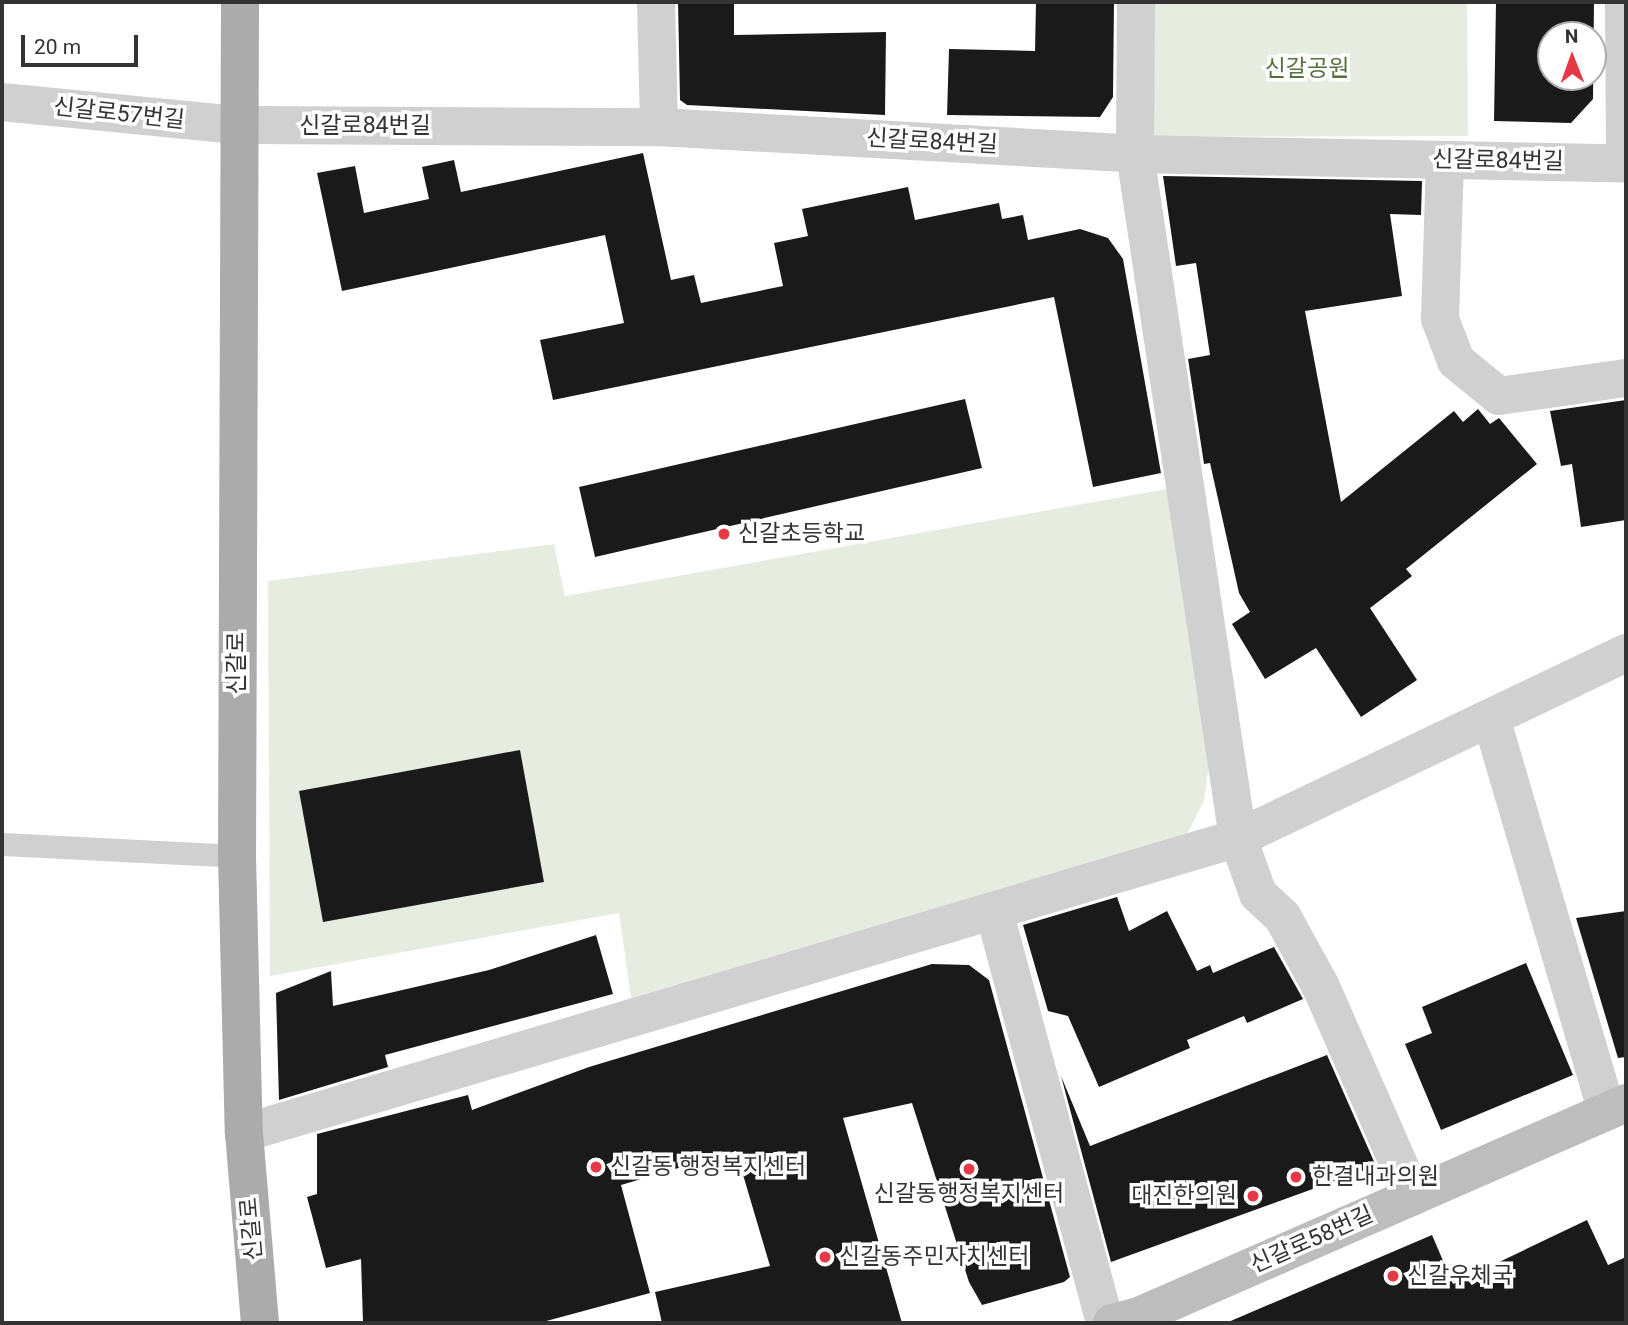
<!DOCTYPE html>
<html>
<head>
<meta charset="utf-8">
<style>
  body { margin:0 }
  #map { position:relative; width:1628px; height:1325px; overflow:hidden; background:#fff; font-family:Roboto,"Noto Sans KR",sans-serif }
  div>[style] { position:absolute }
  .green>* { inset:0; background:#e6ecdf }
  .building>* { inset:0; background:#1a1a1a }
  .lane>* { height:23px; margin:-11.5px; padding:0 11.5px; transform-origin:11.5px; border-radius:11.5px; background:#d0d0d0 }
  .street>* { height:38px; margin:-19px; padding:0 19px; transform-origin:19px; border-radius:19px; background:#d0d0d0 }
  .secondary>* { height:38px; margin:-19px; padding:0 19px; transform-origin:19px; border-radius:19px; background:#bdbdbd }
  .primary>* { height:38px; margin:-19px; padding:0 19px; transform-origin:19px; border-radius:19px; background:#ababab }
  .dots>* { width:19px; height:19px; translate:-50% -50%; box-sizing:border-box; border:4px solid #fff; border-radius:50% }
  span { translate:-50% -50%; white-space:nowrap; text-align:center; line-height:1.15; -webkit-text-stroke:7px #fff; paint-order:stroke }
  .park-label { font-size:23px; color:#56703f }
  .street-label { font-size:23px; color:#333 }
  .poi-label { font-size:23px; color:#333 }
  .left { translate:0 -50%; text-align:left }
  .right { translate:-100% -50%; text-align:right }
  .frame { position:absolute; inset:0; border:4px solid #333; pointer-events:none }
  .north { position:absolute; left:1537px; top:21px; width:70px; height:70px; box-sizing:border-box; background:#fff; border:2px solid #adadad; border-radius:50%; rotate:359deg; font-size:19px; font-weight:700; line-height:28px; text-align:center; color:#333 }
  .north::after { content:''; display:block; margin:auto; width:24px; height:32px; background:#e63946; clip-path:polygon(50% 0,100% 100%,50% 72%,0 100%) }
  .scale { position:absolute; left:21px; top:35px; width:117px; height:32px; box-sizing:border-box; border:4px solid #333; border-top:0; padding-left:9px; font-size:21px; line-height:24px; white-space:nowrap; color:#333; -webkit-text-stroke:5px #fff; paint-order:stroke }
</style>
</head>
<body>
<div id="map">
  <div class="green">
    <i style="clip-path:polygon(1149px 2px,1467px 2px,1468px 136px,1145px 137px)"></i>
    <i style="clip-path:polygon(1173px 488px,1209px 765px,1204px 801px,1187px 834px,631px 998px,619px 913px,270px 976px,268px 581px,554px 544px,565px 596px)"></i>
  </div>
  <div class="building">
    <i style="clip-path:polygon(678px 2px,734px 2px,734px 35px,886px 32px,885px 115px,687px 105px,680px 100px)"></i>
    <i style="clip-path:polygon(1036px 2px,1114px 2px,1113px 97px,1100px 117px,947px 115px,949px 49px,1035px 51px)"></i>
    <i style="clip-path:polygon(evenodd,1496px 2px,1594px 2px,1593px 99px,1571px 123px,1494px 121px,1496px 2px,1551px 35px,1593px 35px,1593px 77px,1551px 77px,1551px 35px)"></i>
    <i style="clip-path:polygon(643px 153px,671px 280px,694px 275px,701px 303px,783px 286px,774px 243px,808px 236px,802px 209px,908px 187px,915px 220px,999px 203px,1002px 219px,1023px 215px,1028px 240px,1080px 229px,1108px 238px,1123px 259px,1161px 473px,1093px 487px,1054px 297px,553px 400px,540px 340px,624px 323px,605px 235px,342px 291px,317px 173px,355px 166px,364px 213px,429px 199px,422px 167px,454px 160px,461px 192px)"></i>
    <i style="clip-path:polygon(1163px 176px,1422px 181px,1421px 215px,1390px 214px,1402px 296px,1305px 311px,1341px 502px,1454px 411px,1463px 422px,1478px 409px,1490px 424px,1499px 418px,1537px 464px,1406px 569px,1412px 576px,1370px 608px,1417px 680px,1361px 717px,1316px 648px,1265px 679px,1232px 624px,1250px 612px,1239px 593px,1210px 463px,1204px 464px,1188px 359px,1210px 355px,1196px 263px,1176px 266px)"></i>
    <i style="clip-path:polygon(965px 399px,982px 468px,595px 557px,579px 487px)"></i>
    <i style="clip-path:polygon(1626px 400px,1626px 520px,1581px 527px,1572px 464px,1561px 466px,1550px 411px)"></i>
    <i style="clip-path:polygon(520px 750px,544px 882px,323px 922px,299px 791px)"></i>
    <i style="clip-path:polygon(1117px 897px,1129px 931px,1167px 911px,1197px 971px,1210px 965px,1213px 973px,1274px 947px,1303px 999px,1247px 1023px,1244px 1016px,1187px 1040px,1190px 1048px,1099px 1087px,1068px 1016px,1048px 1011px,1023px 925px)"></i>
    <i style="clip-path:polygon(1626px 911px,1626px 1057px,1618px 1058px,1576px 918px)"></i>
    <i style="clip-path:polygon(596px 935px,613px 994px,385px 1055px,388px 1067px,279px 1100px,276px 993px,331px 971px,333px 1006px,489px 970px)"></i>
    <i style="clip-path:polygon(1526px 963px,1573px 1075px,1441px 1130px,1405px 1044px,1432px 1033px,1422px 1007px)"></i>
    <i style="clip-path:polygon(932px 964px,969px 965px,989px 980px,1070px 1277px,1064px 1282px,982px 1305px,969px 1282px,912px 1103px,843px 1118px,902px 1323px,662px 1323px,655px 1292px,770px 1266px,736px 1151px,621px 1185px,650px 1293px,539px 1323px,363px 1323px,361px 1259px,326px 1268px,307px 1197px,317px 1194px,317px 1134px,468px 1095px,472px 1110px,589px 1067px)"></i>
    <i style="clip-path:polygon(1327px 1055px,1376px 1166px,1111px 1262px,1061px 1076px,1090px 1146px)"></i>
    <i style="clip-path:polygon(1587px 1220px,1608px 1265px,1626px 1257px,1626px 1323px,1226px 1323px,1432px 1235px,1453px 1284px)"></i>
  </div>
  <div class="lane">
    <i style="left:2px;top:844px;width:235px;rotate:2.9deg"></i>
  </div>
  <div class="street">
    <i style="left:656px;top:2px;width:125px;rotate:88.6deg"></i>
    <i style="left:1136px;top:2px;width:152px;rotate:90.4deg"></i>
    <i style="left:1135px;top:154px;width:692px;rotate:81.44deg"></i>
    <i style="left:1238px;top:838px;width:59px;rotate:70.3deg"></i>
    <i style="left:1258px;top:894px;width:33px;rotate:43deg"></i>
    <i style="left:1282px;top:916px;width:81px;rotate:61.2deg"></i>
    <i style="left:1321px;top:987px;width:229px;rotate:66.3deg"></i>
    <i style="left:1624px;top:2px;width:161px;rotate:89.6deg"></i>
    <i style="left:2px;top:102px;width:236px;rotate:5.6deg"></i>
    <i style="left:237px;top:125px;width:422px;rotate:0.3deg"></i>
    <i style="left:659px;top:127px;width:477px;rotate:3.2deg"></i>
    <i style="left:1135px;top:154px;width:491px;rotate:1.1deg"></i>
    <i style="left:1445px;top:160px;width:159px;rotate:91.8deg"></i>
    <i style="left:1440px;top:319px;width:45px;rotate:69.1deg"></i>
    <i style="left:1456px;top:361px;width:55px;rotate:39.1deg"></i>
    <i style="left:1499px;top:396px;width:128px;rotate:-8.1deg"></i>
    <i style="left:1491px;top:718px;width:410px;rotate:73.6deg"></i>
    <i style="left:994px;top:911px;width:427px;rotate:74.9deg"></i>
    <i style="left:244px;top:1133px;width:1037px;rotate:-16.53deg"></i>
    <i style="left:1238px;top:838px;width:430px;rotate:-25.5deg"></i>
  </div>
  <div class="secondary">
    <i style="left:1112px;top:1323px;width:28px;rotate:-15deg"></i>
    <i style="left:1139px;top:1316px;width:532px;rotate:-23.62deg"></i>
  </div>
  <div class="primary">
    <i style="left:240px;top:2px;width:854px;rotate:90.2deg"></i>
    <i style="left:237px;top:856px;width:277px;rotate:88.6deg"></i>
    <i style="left:244px;top:1133px;width:191px;rotate:85.2deg"></i>
  </div>
  <div class="dots">
    <i style="left:724px;top:534px;background:#e63946"></i>
    <i style="left:596px;top:1167px;background:#e63946"></i>
    <i style="left:969px;top:1169px;background:#e63946"></i>
    <i style="left:1296px;top:1177px;background:#e63946"></i>
    <i style="left:1253px;top:1196px;background:#e63946"></i>
    <i style="left:825px;top:1257px;background:#e63946"></i>
    <i style="left:1393px;top:1276px;background:#e63946"></i>
  </div>
  <div class="park-label">
    <span style="left:1307px;top:69px">신갈공원</span>
  </div>
  <div class="street-label">
    <span style="left:119px;top:114px;rotate:6deg">신갈로57번길</span>
    <span style="left:365px;top:126px">신갈로84번길</span>
    <span style="left:932px;top:142px;rotate:3deg">신갈로84번길</span>
    <span style="left:1498px;top:161px;rotate:1deg">신갈로84번길</span>
    <span style="left:237px;top:663px;rotate:-90deg">신갈로</span>
    <span style="left:252px;top:1229px;rotate:-95deg">신갈로</span>
    <span style="left:1312px;top:1240px;rotate:-24deg">신갈로58번길</span>
  </div>
  <div class="poi-label">
    <span class="left" style="left:738px;top:534px">신갈초등학교</span>
    <span class="left" style="left:610px;top:1167px">신갈동 행정복지센터</span>
    <span class="left" style="left:1312px;top:1177px">한결내과의원</span>
    <span style="left:969px;top:1194px">신갈동행정복지센터</span>
    <span class="right" style="left:1237px;top:1196px">대진한의원</span>
    <span class="left" style="left:839px;top:1257px">신갈동주민자치센터</span>
    <span class="left" style="left:1407px;top:1276px">신갈우체국</span>
  </div>
  <div class="frame"></div>
  <div class="north">N</div>
  <div class="scale">20 m</div>
</div>
</body>
</html>
